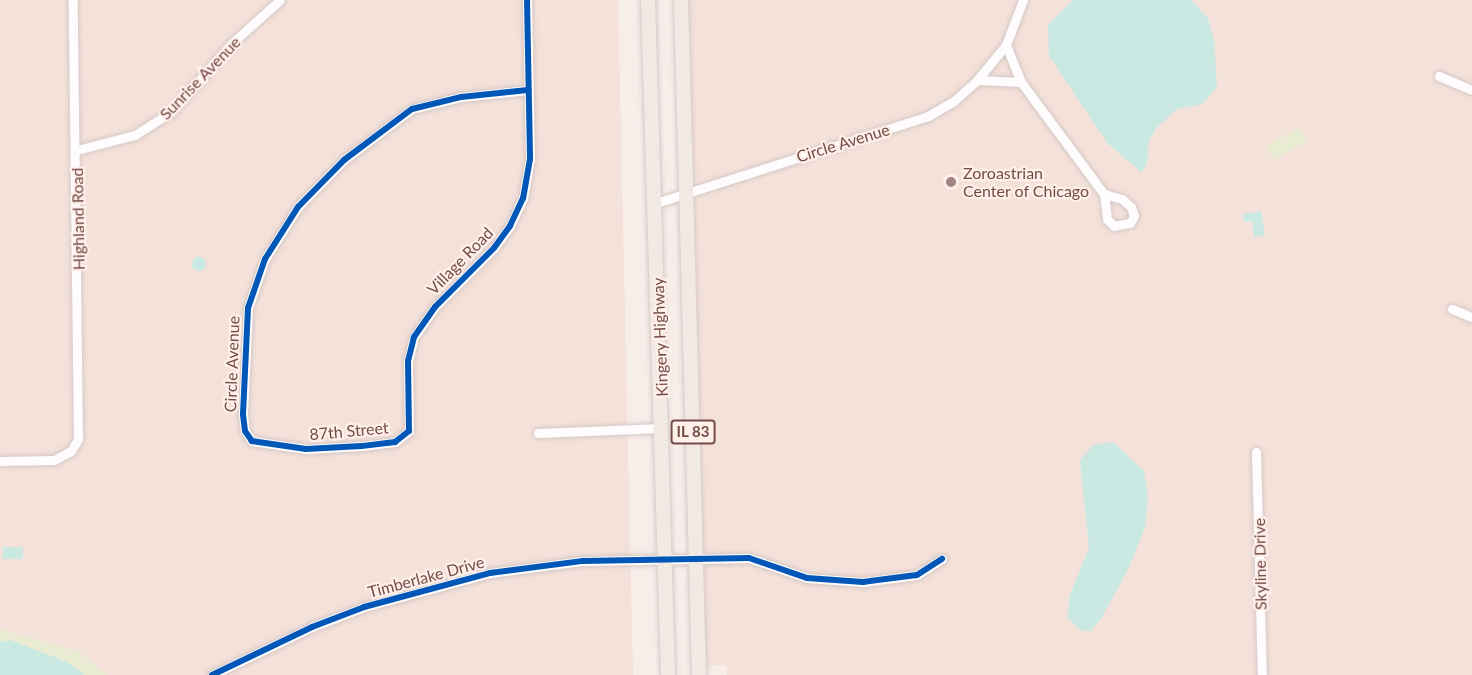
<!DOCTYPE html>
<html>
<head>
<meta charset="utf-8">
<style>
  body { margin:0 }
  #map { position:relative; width:1472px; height:675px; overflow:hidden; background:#f7ede9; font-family:Lato,sans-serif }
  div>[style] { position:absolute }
  .residential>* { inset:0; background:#f4e1da }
  .green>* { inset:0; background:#e9ecd3 }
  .water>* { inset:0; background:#cae9e3 }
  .round { border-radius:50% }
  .roads { filter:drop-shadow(0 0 2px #d5c9c6) drop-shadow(0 0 2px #d5c9c6) }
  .minor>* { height:9px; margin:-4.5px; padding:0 4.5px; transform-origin:4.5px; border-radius:4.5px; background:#fefcfc }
  .primary>* { height:14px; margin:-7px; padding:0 7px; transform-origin:7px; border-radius:7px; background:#f2e9e4 }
  .cycleway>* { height:6px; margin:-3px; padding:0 3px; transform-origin:3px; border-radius:3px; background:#0057b8 }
  .dots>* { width:16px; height:16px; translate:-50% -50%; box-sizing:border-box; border:3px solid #fff0ea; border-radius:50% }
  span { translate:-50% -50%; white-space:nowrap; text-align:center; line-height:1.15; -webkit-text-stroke:4.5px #fff0ea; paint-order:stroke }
  .shield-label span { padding:2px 4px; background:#fff0ea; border:2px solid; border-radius:4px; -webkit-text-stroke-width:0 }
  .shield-label { font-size:15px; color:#754b48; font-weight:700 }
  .street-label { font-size:16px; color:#754b48 }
  .poi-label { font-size:16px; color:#754b48 }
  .left { translate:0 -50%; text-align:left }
</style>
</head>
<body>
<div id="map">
  <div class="residential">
    <i style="clip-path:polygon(0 0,618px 0,633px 675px,0 675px)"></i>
    <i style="clip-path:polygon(689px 0,1472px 0,1472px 675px,727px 675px,726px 665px,706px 666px)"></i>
  </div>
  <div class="green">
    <i style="clip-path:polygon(1299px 127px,1307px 141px,1274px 160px,1266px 146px)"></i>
    <i style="clip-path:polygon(0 629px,78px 651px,107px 675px,0 675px)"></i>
  </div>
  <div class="water">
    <i style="clip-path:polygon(1073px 0,1191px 0,1208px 18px,1214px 40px,1217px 87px,1203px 104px,1177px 109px,1157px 127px,1149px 141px,1147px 165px,1141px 172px,1107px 143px,1049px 56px,1048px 25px)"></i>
    <i style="clip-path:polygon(1261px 211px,1265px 235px,1254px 237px,1252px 221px,1244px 222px,1243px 214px)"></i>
    <i class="round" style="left:192px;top:257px;width:14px;height:14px"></i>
    <i style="clip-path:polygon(1113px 442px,1144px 471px,1148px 496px,1145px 527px,1129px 568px,1102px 617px,1091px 631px,1081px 631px,1067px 617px,1070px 595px,1089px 548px,1080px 460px,1094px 445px)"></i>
    <i style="clip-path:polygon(3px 547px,23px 547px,23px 559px,2px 559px)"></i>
    <i style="clip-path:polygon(10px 640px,67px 662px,84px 675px,0 675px,0 642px)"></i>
  </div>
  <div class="roads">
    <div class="minor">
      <i style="left:527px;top:0;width:159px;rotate:88.9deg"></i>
      <i style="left:530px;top:159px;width:40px;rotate:100deg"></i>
      <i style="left:523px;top:198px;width:31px;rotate:115deg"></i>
      <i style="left:510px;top:226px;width:27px;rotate:126deg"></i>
      <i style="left:494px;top:248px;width:83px;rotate:135deg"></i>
      <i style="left:435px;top:307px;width:37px;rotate:125deg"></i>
      <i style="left:414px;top:337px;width:25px;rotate:104deg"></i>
      <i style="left:408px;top:361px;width:70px;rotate:89.2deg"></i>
      <i style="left:409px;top:431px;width:18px;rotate:142deg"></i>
      <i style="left:395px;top:442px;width:34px;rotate:173deg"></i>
      <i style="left:361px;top:446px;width:55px;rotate:176.9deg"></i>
      <i style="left:306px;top:449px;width:55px;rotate:-171.6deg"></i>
      <i style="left:252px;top:441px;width:12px;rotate:-125deg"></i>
      <i style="left:245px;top:431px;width:17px;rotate:-97deg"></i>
      <i style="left:243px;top:414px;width:106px;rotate:-87.3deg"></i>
      <i style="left:248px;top:308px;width:52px;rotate:-70.9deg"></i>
      <i style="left:265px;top:259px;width:62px;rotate:-57.6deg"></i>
      <i style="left:298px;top:207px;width:66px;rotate:-45.6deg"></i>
      <i style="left:344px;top:160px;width:85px;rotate:-36.9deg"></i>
      <i style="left:412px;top:109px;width:50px;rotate:-13.8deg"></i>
      <i style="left:461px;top:97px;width:67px;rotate:-6deg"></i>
      <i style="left:1023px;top:0;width:48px;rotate:110.7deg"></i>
      <i style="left:1006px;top:45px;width:40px;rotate:68deg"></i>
      <i style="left:1021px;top:82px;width:139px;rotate:53.5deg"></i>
      <i style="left:1104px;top:194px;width:25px;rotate:83deg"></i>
      <i style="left:1107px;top:219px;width:10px;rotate:45deg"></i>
      <i style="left:1114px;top:226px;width:16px;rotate:-11deg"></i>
      <i style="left:1130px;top:223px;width:8px;rotate:-60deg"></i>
      <i style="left:1134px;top:216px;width:9px;rotate:-108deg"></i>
      <i style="left:1131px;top:207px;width:12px;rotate:-138deg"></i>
      <i style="left:1122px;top:199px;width:19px;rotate:-164deg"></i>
      <i style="left:1439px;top:76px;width:36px;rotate:23deg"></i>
      <i style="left:977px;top:80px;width:44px;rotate:2.6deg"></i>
      <i style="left:77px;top:150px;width:60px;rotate:-14.5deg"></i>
      <i style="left:135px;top:135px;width:43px;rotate:-32.6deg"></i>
      <i style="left:171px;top:112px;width:92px;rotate:-48.5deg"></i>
      <i style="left:232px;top:43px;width:64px;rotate:-41.9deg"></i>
      <i style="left:656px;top:203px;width:286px;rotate:-17.7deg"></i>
      <i style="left:928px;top:116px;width:30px;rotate:-30deg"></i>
      <i style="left:954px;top:101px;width:31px;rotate:-42deg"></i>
      <i style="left:977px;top:80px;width:45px;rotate:-50.4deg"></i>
      <i style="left:1452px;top:309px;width:22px;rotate:22deg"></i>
      <i style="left:538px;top:433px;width:124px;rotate:-2.3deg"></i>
      <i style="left:1256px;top:452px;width:223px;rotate:88.5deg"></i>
      <i style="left:0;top:461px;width:54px;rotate:-1.1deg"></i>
      <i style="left:54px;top:460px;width:19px;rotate:-28deg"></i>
      <i style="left:71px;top:451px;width:14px;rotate:-60deg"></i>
      <i style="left:78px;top:439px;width:439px;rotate:-90.7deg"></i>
      <i style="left:212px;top:675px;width:111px;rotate:-25.6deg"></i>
      <i style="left:312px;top:627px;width:56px;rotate:-21deg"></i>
      <i style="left:364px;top:607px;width:131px;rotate:-15.1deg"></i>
      <i style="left:490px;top:573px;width:94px;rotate:-7.4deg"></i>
      <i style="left:583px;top:561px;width:166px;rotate:-1deg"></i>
      <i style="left:749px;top:558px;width:61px;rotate:19deg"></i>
      <i style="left:807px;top:578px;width:56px;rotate:4.1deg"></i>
      <i style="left:863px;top:582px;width:54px;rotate:-7.4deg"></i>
      <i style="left:917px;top:575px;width:30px;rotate:-33deg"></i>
    </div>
    <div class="primary">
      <i style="left:648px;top:0;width:675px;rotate:88.3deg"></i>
      <i style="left:681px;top:0;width:675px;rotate:88.47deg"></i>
    </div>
  </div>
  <div class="cycleway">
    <i style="left:527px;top:0;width:159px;rotate:88.9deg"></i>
    <i style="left:530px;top:159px;width:40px;rotate:100deg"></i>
    <i style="left:523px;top:198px;width:31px;rotate:115deg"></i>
    <i style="left:510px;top:226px;width:27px;rotate:126deg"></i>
    <i style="left:494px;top:248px;width:83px;rotate:135deg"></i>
    <i style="left:435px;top:307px;width:37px;rotate:125deg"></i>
    <i style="left:414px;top:337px;width:25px;rotate:104deg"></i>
    <i style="left:408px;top:361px;width:70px;rotate:89.2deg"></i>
    <i style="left:409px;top:431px;width:18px;rotate:142deg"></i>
    <i style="left:395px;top:442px;width:34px;rotate:173deg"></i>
    <i style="left:361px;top:446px;width:55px;rotate:176.9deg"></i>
    <i style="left:306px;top:449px;width:55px;rotate:-171.6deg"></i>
    <i style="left:252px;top:441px;width:12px;rotate:-125deg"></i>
    <i style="left:245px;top:431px;width:17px;rotate:-97deg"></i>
    <i style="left:243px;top:414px;width:106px;rotate:-87.3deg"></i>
    <i style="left:248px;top:308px;width:52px;rotate:-70.9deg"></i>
    <i style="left:265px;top:259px;width:62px;rotate:-57.6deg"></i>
    <i style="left:298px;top:207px;width:66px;rotate:-45.6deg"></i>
    <i style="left:344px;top:160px;width:85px;rotate:-36.9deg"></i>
    <i style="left:412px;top:109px;width:50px;rotate:-13.8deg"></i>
    <i style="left:461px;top:97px;width:67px;rotate:-6deg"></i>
    <i style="left:212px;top:675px;width:111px;rotate:-25.6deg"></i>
    <i style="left:312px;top:627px;width:56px;rotate:-21deg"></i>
    <i style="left:364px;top:607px;width:131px;rotate:-15.1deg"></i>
    <i style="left:490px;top:573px;width:94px;rotate:-7.4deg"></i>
    <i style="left:583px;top:561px;width:166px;rotate:-1deg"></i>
    <i style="left:749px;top:558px;width:61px;rotate:19deg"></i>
    <i style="left:807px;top:578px;width:56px;rotate:4.1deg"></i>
    <i style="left:863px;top:582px;width:54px;rotate:-7.4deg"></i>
    <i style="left:917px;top:575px;width:30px;rotate:-33deg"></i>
  </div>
  <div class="dots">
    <i style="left:951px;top:182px;background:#a28480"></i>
  </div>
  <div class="shield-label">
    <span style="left:693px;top:432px">IL 83</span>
  </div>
  <div class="street-label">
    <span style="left:200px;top:78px;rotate:-46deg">Sunrise Avenue</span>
    <span style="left:843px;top:143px;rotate:-17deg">Circle Avenue</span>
    <span style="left:78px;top:219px;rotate:-91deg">Highland Road</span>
    <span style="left:460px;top:261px;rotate:-46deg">Village Road</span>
    <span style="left:660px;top:337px;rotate:-92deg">Kingery Highway</span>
    <span style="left:232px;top:364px;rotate:-88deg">Circle Avenue</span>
    <span style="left:349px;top:431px;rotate:-5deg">87th Street</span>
    <span style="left:1260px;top:564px;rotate:-91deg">Skyline Drive</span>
    <span style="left:426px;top:577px;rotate:-15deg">Timberlake Drive</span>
  </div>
  <div class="poi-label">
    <span class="left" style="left:963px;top:182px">Zoroastrian<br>Center of Chicago</span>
  </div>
</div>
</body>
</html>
